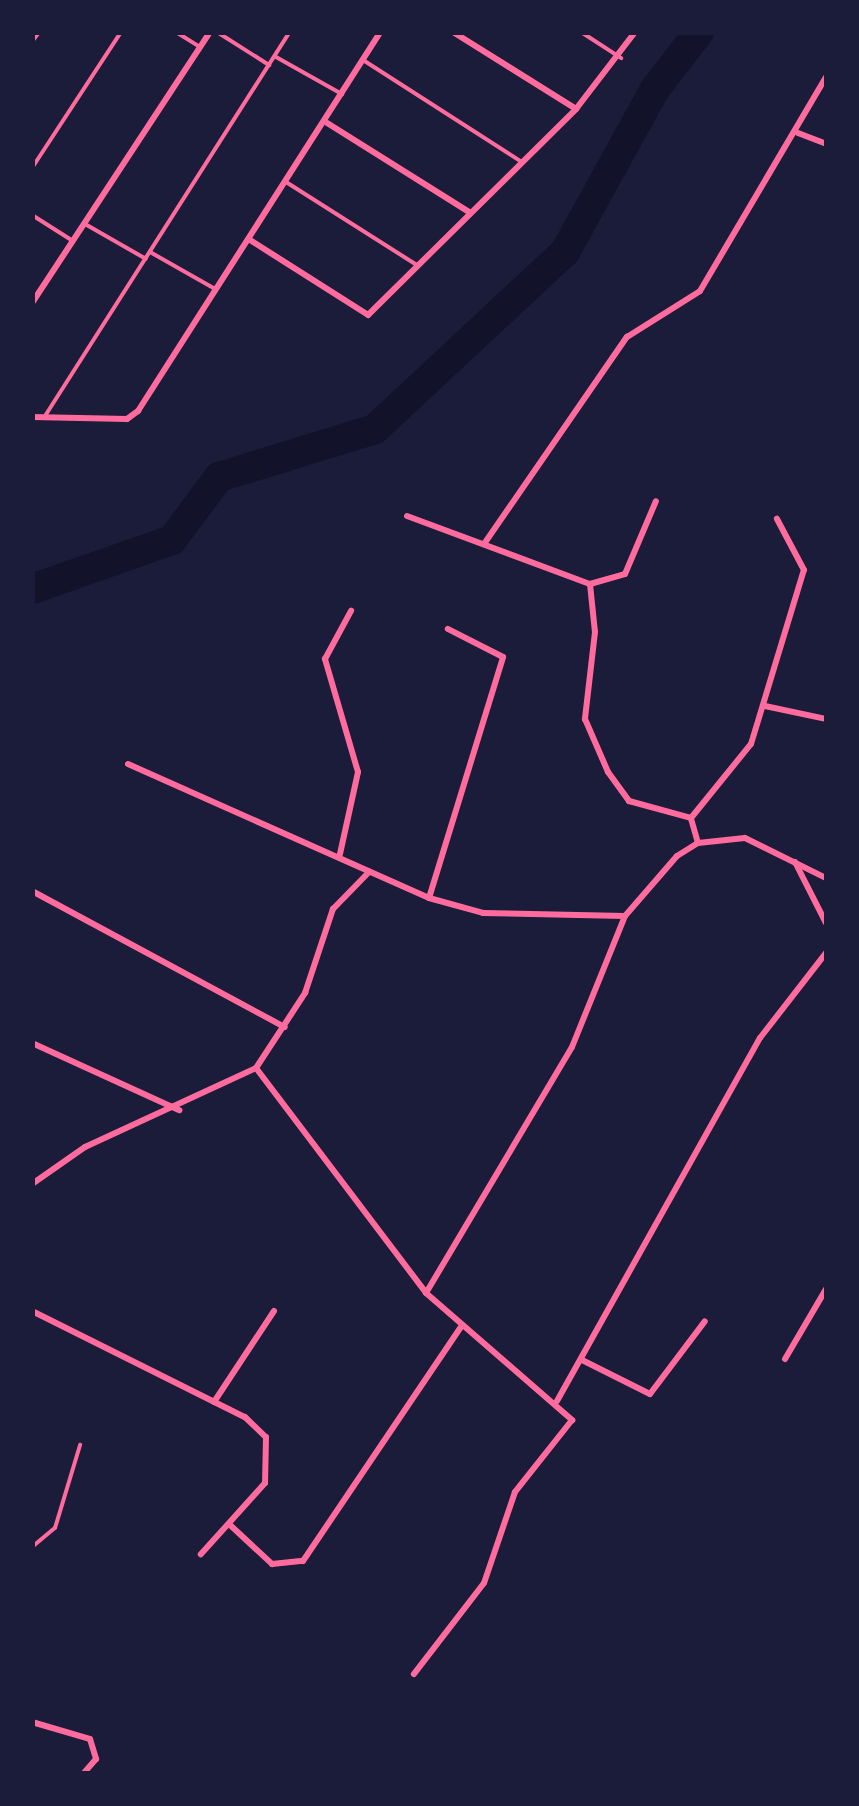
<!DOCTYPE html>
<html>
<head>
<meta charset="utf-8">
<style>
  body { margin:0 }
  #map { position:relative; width:859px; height:1806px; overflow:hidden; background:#1b1b3a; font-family:Signika,sans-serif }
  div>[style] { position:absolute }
  .river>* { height:30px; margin:-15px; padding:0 15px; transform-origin:15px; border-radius:15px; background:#12122b }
  .service>* { height:4px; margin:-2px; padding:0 2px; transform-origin:2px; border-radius:2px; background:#ff6b9d }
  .minor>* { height:6px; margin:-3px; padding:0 3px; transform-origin:3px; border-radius:3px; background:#ff6b9d }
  span { translate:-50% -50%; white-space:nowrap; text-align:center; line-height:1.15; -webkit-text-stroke:8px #1b1b3a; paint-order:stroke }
  .frame { position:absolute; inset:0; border:35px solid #1b1b3a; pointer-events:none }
</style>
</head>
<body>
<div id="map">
  <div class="river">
    <i style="left:32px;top:589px;width:148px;rotate:-19.3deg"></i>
    <i style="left:172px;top:540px;width:79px;rotate:-53.3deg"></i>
    <i style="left:219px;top:477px;width:163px;rotate:-17.1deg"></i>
    <i style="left:375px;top:429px;width:260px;rotate:-43deg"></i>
    <i style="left:565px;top:252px;width:186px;rotate:-61.1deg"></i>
    <i style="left:655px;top:89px;width:72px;rotate:-52.3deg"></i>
  </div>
  <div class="service">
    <i style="left:176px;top:32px;width:28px;rotate:32deg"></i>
    <i style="left:217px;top:32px;width:62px;rotate:32.4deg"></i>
    <i style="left:581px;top:32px;width:48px;rotate:33deg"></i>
    <i style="left:276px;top:57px;width:76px;rotate:29.3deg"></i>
    <i style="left:363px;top:60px;width:189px;rotate:32.7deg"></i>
    <i style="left:32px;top:168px;width:163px;rotate:-56.8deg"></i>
    <i style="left:286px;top:182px;width:155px;rotate:32.4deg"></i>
    <i style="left:32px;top:215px;width:49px;rotate:32.4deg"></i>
    <i style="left:85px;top:224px;width:70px;rotate:29.8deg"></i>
    <i style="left:150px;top:252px;width:75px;rotate:29.6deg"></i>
    <i style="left:45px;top:416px;width:456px;rotate:-57.5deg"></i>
    <i style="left:32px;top:1547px;width:30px;rotate:-40deg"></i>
    <i style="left:55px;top:1528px;width:87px;rotate:-73.2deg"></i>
  </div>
  <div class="minor">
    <i style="left:453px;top:32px;width:145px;rotate:32deg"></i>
    <i style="left:32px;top:40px;width:10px;rotate:-53deg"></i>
    <i style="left:324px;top:121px;width:171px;rotate:32.1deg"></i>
    <i style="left:798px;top:133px;width:30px;rotate:21deg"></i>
    <i style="left:250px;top:240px;width:140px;rotate:32.4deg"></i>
    <i style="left:368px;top:315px;width:293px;rotate:-44.7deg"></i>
    <i style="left:576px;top:109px;width:97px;rotate:-52.5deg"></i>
    <i style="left:32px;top:303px;width:324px;rotate:-56.7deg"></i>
    <i style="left:32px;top:417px;width:95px;rotate:1.2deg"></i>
    <i style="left:127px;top:419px;width:14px;rotate:-36deg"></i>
    <i style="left:138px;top:411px;width:450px;rotate:-57.4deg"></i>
    <i style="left:407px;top:516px;width:195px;rotate:20.4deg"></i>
    <i style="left:590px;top:584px;width:48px;rotate:84.1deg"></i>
    <i style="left:595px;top:632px;width:88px;rotate:96.6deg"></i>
    <i style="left:585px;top:719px;width:58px;rotate:66.5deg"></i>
    <i style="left:608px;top:772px;width:36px;rotate:54deg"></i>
    <i style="left:629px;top:801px;width:64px;rotate:15.3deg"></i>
    <i style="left:484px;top:544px;width:252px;rotate:-55.4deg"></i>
    <i style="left:627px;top:337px;width:86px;rotate:-32.2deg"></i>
    <i style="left:700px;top:291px;width:248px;rotate:-59.5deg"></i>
    <i style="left:590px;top:584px;width:36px;rotate:-16deg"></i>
    <i style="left:625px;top:574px;width:79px;rotate:-67deg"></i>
    <i style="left:765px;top:706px;width:62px;rotate:12deg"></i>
    <i style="left:128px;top:764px;width:329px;rotate:24deg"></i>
    <i style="left:429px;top:898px;width:56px;rotate:15.5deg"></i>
    <i style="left:483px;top:913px;width:142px;rotate:1.2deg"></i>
    <i style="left:698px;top:843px;width:26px;rotate:-106deg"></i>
    <i style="left:691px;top:818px;width:95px;rotate:-51deg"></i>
    <i style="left:751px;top:744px;width:182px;rotate:-73.1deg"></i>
    <i style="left:804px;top:570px;width:58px;rotate:-117.9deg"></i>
    <i style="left:340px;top:854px;width:84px;rotate:-77.6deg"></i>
    <i style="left:358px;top:772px;width:118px;rotate:-106.3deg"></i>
    <i style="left:325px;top:659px;width:55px;rotate:-61.6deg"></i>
    <i style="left:795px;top:862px;width:68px;rotate:63.1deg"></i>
    <i style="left:32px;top:891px;width:287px;rotate:28.3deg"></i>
    <i style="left:429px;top:898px;width:252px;rotate:-72.9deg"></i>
    <i style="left:503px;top:657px;width:62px;rotate:-153deg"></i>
    <i style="left:32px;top:1043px;width:162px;rotate:24.5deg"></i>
    <i style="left:256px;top:1068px;width:282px;rotate:52.9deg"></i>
    <i style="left:426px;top:1293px;width:194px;rotate:41deg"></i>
    <i style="left:572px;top:1420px;width:92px;rotate:128.4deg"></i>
    <i style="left:515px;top:1492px;width:96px;rotate:108.8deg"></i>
    <i style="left:484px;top:1583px;width:115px;rotate:127.6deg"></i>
    <i style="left:32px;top:1184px;width:65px;rotate:-34.9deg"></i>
    <i style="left:85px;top:1147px;width:188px;rotate:-24.8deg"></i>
    <i style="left:256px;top:1068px;width:90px;rotate:-56.8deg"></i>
    <i style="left:305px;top:993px;width:89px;rotate:-71.6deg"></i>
    <i style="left:333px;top:909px;width:52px;rotate:-45.8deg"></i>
    <i style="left:426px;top:1293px;width:286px;rotate:-59.3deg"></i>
    <i style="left:572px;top:1047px;width:141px;rotate:-68deg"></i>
    <i style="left:625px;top:916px;width:79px;rotate:-49.1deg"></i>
    <i style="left:677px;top:856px;width:25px;rotate:-32deg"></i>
    <i style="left:698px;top:843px;width:47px;rotate:-6.1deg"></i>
    <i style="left:745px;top:838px;width:90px;rotate:26.3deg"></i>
    <i style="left:32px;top:1311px;width:238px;rotate:26.5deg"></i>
    <i style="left:245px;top:1417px;width:29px;rotate:44deg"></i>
    <i style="left:266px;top:1437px;width:46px;rotate:91.2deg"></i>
    <i style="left:265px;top:1483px;width:96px;rotate:132deg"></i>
    <i style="left:785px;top:1359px;width:81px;rotate:-59.6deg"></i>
    <i style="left:582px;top:1360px;width:76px;rotate:26.6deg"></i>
    <i style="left:650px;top:1394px;width:91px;rotate:-53deg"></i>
    <i style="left:557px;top:1401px;width:416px;rotate:-60.8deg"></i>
    <i style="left:760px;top:1038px;width:108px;rotate:-52.2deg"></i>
    <i style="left:214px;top:1402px;width:109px;rotate:-56.6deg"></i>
    <i style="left:229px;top:1524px;width:59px;rotate:42.9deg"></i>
    <i style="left:272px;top:1564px;width:31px;rotate:-6deg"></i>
    <i style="left:303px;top:1561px;width:282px;rotate:-56deg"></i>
    <i style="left:32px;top:1722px;width:60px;rotate:16.3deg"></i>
    <i style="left:90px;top:1739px;width:21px;rotate:73deg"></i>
    <i style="left:96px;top:1759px;width:20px;rotate:131deg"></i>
  </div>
  <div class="frame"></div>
</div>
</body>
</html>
